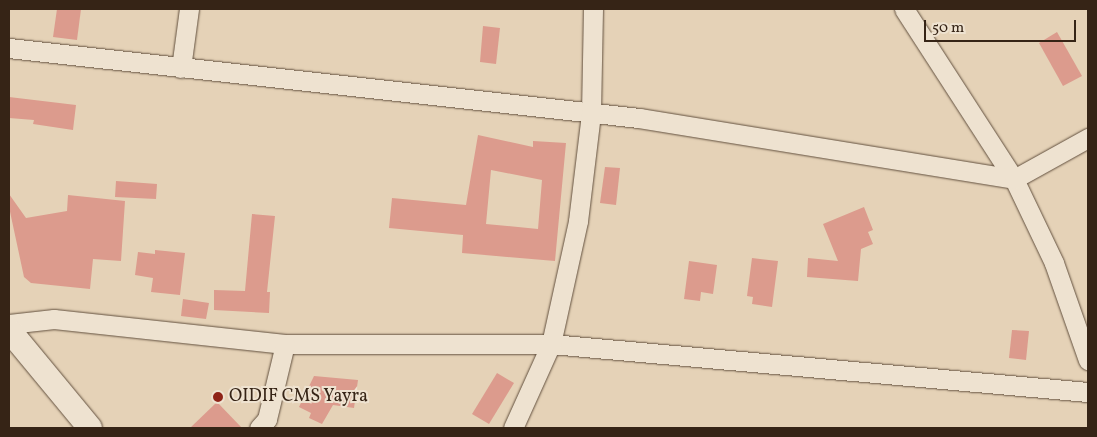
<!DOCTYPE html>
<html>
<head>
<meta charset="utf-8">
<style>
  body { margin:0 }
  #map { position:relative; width:1097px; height:437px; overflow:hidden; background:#e5d2b7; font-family:Vollkorn,serif }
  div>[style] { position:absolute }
  .building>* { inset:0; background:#dc9b8d }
  .roads { filter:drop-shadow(0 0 1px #62503e) drop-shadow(0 0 1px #62503e) }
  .minor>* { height:19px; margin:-9.5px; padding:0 9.5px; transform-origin:9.5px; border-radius:9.5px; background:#eee2d0 }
  .tertiary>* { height:24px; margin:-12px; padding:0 12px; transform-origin:12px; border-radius:12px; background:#eee2d0 }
  .dots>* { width:14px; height:14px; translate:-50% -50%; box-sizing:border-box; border:2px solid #eee2d0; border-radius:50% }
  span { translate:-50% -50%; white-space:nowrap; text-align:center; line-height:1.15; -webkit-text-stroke:4px #eee2d0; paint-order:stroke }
  .poi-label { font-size:18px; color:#362416 }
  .left { translate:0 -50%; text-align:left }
  .frame { position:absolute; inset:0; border:10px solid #362416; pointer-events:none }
  .scale { position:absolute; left:924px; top:20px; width:152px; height:22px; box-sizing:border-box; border:2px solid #362416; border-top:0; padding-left:6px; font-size:15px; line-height:18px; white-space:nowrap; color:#362416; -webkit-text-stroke:4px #eee2d0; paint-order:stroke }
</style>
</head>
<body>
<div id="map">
  <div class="building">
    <i style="clip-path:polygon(57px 9px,81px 9px,77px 40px,53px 37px)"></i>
    <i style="clip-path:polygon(483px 26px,500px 28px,496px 64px,480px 62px)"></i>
    <i style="clip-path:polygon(1057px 32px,1082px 76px,1063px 86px,1039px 43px)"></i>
    <i style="clip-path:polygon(9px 97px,76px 105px,73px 130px,33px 124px,34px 120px,9px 118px)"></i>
    <i style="clip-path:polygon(evenodd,478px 135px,533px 147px,533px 141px,566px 143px,555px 261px,462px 253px,463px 235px,389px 228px,392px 198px,466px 205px,478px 135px,491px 170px,542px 180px,538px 229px,486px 224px,491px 170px)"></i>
    <i style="clip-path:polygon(605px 167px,620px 168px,616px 205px,600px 203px)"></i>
    <i style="clip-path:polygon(116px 181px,157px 184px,156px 199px,115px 197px)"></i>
    <i style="clip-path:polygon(9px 194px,26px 218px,67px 211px,68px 195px,125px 201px,121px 261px,93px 259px,90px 289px,31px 283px,24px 277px,9px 207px)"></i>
    <i style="clip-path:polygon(864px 207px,873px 230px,868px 232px,873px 244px,861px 249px,858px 281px,807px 277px,808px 258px,838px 261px,823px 224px)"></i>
    <i style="clip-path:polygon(252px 214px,275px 216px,267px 292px,270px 292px,269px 313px,214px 310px,214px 290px,245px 291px)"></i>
    <i style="clip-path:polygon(155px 250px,185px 253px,180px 295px,151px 292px,153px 278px,135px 275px,138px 252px,155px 254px)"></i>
    <i style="clip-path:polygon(752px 258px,778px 261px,772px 307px,752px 304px,753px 297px,747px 296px)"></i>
    <i style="clip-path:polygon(689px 261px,717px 265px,713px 294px,701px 292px,700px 301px,684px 299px)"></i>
    <i style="clip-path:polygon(183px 299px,209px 303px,206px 319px,181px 316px)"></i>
    <i style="clip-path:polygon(1012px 330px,1029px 331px,1026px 360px,1009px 358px)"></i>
    <i style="clip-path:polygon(497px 373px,514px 383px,489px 424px,472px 414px)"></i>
    <i style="clip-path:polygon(314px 376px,358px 380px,354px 408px,333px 405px,322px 424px,309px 418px,311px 413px,299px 407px)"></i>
    <i style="clip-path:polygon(217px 402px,242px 428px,190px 428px)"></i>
  </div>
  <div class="roads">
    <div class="minor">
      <i style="left:904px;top:9px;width:202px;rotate:57.1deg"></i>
      <i style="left:1014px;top:179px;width:93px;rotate:64.5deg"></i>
      <i style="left:1054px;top:263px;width:103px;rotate:70.7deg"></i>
      <i style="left:9px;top:48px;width:634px;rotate:6.34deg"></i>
      <i style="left:639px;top:118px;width:380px;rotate:9.2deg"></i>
      <i style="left:1014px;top:179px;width:85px;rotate:-29deg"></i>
      <i style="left:181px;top:68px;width:60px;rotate:-82.3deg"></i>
      <i style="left:9px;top:324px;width:45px;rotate:-6.3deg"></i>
      <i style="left:54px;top:319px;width:232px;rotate:6.2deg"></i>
      <i style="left:285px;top:344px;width:266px"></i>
      <i style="left:551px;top:344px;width:539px;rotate:5.11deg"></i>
      <i style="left:259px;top:428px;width:12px;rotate:-48deg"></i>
      <i style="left:267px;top:419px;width:77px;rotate:-76.5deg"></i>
      <i style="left:513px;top:428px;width:92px;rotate:-65.7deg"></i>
      <i style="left:551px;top:344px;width:126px;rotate:-77.6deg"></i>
      <i style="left:578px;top:221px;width:109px;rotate:-83.1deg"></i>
      <i style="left:591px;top:113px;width:104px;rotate:-88.9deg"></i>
    </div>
    <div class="tertiary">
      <i style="left:9px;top:330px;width:127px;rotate:50.4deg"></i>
    </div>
  </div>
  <div class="dots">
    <i style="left:218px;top:397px;background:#8f2418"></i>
  </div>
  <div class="poi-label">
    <span class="left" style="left:229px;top:397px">OIDIF CMS Yayra</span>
  </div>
  <div class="frame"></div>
  <div class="scale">50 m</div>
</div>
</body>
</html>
